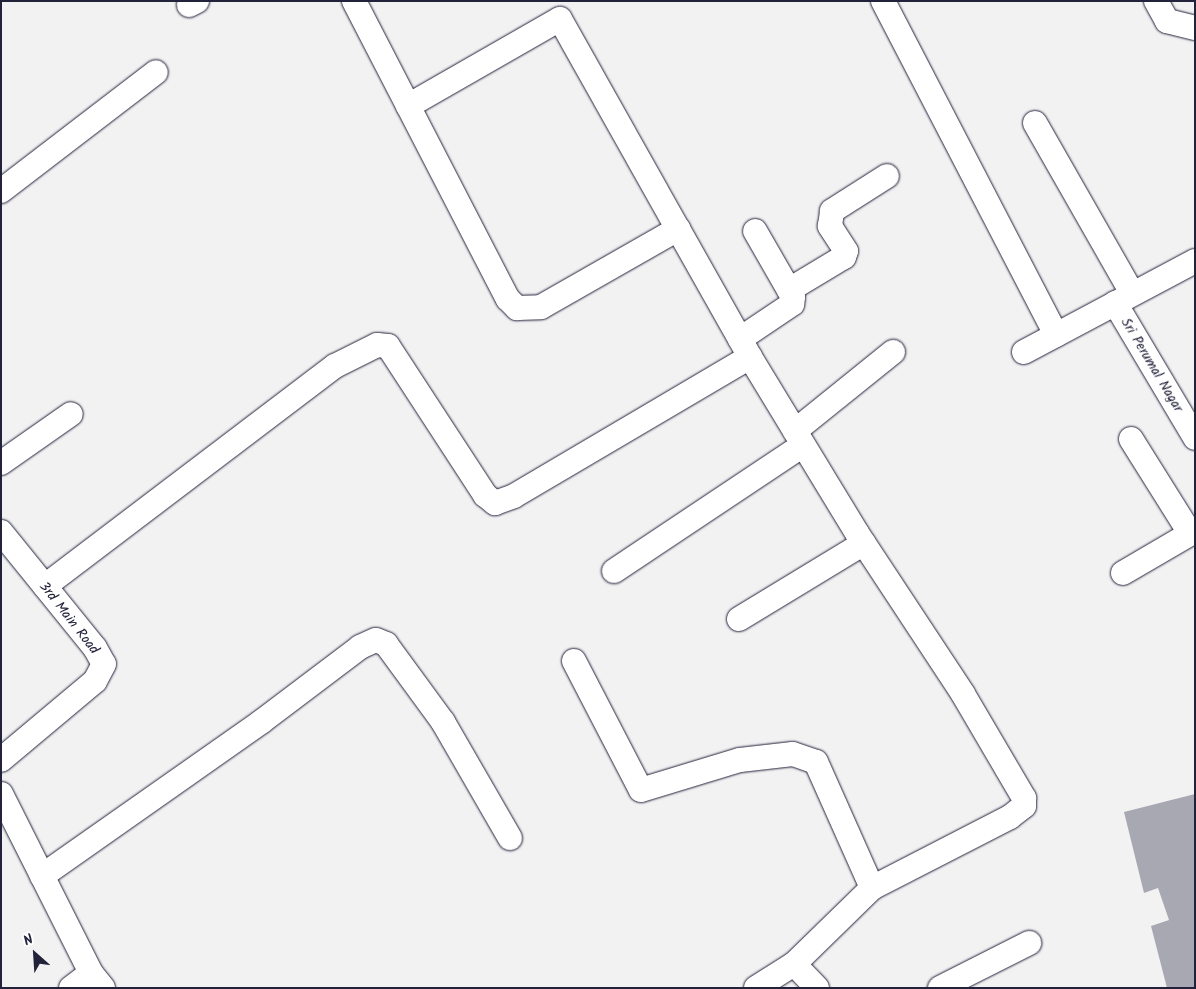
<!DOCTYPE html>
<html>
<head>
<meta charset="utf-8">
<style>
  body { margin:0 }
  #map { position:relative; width:1196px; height:989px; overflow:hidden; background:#f2f2f3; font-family:Kalam,sans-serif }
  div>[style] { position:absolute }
  .water>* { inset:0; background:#a8a8b2 }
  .roads { filter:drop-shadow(0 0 1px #22223b) drop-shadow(0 0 1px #22223b) }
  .minor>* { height:24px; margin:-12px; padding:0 12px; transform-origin:12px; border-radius:12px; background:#fff }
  span { translate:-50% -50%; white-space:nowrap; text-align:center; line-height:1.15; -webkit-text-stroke:4.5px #fff; paint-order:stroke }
  .street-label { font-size:14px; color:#22223b }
  .frame { position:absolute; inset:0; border:2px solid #22223b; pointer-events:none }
  .north { position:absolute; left:10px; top:929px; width:50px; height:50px; -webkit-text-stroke:4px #fff; paint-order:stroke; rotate:334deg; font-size:14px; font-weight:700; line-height:20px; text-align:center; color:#22223b }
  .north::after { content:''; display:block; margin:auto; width:18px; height:22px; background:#22223b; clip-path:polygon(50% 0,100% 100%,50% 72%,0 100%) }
</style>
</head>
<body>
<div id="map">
  <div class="water">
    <i style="clip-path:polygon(1195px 794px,1195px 988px,1167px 988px,1151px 926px,1169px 920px,1158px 888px,1144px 893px,1124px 812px)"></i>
  </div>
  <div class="roads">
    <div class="minor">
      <i style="left:354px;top:1px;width:335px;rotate:62.7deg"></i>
      <i style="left:508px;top:299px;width:13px;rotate:45deg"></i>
      <i style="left:517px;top:308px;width:24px;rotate:-2deg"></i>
      <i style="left:541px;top:307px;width:158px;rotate:-29.7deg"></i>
      <i style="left:678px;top:229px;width:147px;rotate:60.6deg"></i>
      <i style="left:883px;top:1px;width:376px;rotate:62.6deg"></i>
      <i style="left:1156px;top:1px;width:23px;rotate:61deg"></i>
      <i style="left:1167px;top:21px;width:29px;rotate:14deg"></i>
      <i style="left:189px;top:5px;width:9px;rotate:-27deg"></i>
      <i style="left:408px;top:106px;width:175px;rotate:-29.8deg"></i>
      <i style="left:560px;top:19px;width:241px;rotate:60.7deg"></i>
      <i style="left:1035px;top:123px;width:196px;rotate:60.3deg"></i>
      <i style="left:1px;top:191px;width:195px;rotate:-37.5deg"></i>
      <i style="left:789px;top:290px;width:64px;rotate:-31deg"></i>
      <i style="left:844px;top:257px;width:6px;rotate:-72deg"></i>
      <i style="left:846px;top:251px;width:30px;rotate:-123deg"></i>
      <i style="left:830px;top:226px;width:15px;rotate:-82deg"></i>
      <i style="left:832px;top:211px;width:65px;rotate:-32.5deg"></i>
      <i style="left:1115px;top:303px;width:157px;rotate:59.3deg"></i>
      <i style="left:740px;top:339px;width:63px;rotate:-33.9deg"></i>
      <i style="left:792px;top:304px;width:7px;rotate:-82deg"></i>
      <i style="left:793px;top:297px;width:76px;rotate:-119.9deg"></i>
      <i style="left:1024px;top:352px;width:194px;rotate:-28deg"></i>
      <i style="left:795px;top:431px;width:126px;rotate:-38.9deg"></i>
      <i style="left:1131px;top:439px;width:111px;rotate:57.9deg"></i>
      <i style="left:1px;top:463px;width:85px;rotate:-35deg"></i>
      <i style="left:1px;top:532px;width:149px;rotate:51deg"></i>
      <i style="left:95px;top:648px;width:18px;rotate:61deg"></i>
      <i style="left:104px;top:664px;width:19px;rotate:118deg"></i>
      <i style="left:95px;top:681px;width:123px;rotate:140deg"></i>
      <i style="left:614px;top:571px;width:227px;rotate:-33.7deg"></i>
      <i style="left:1123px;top:573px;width:83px;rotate:-30.3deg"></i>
      <i style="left:45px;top:586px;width:364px;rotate:-37.2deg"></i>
      <i style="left:335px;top:366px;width:47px;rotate:-26.6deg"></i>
      <i style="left:377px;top:345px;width:11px;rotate:5deg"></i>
      <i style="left:388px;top:346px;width:178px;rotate:56.9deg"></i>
      <i style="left:485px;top:495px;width:13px;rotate:39deg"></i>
      <i style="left:495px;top:503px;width:20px;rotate:-20deg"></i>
      <i style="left:514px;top:496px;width:274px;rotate:-30.5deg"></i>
      <i style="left:750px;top:357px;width:206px;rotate:58.7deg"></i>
      <i style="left:857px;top:533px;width:193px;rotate:56.6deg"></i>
      <i style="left:963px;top:694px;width:121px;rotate:59.6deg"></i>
      <i style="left:1024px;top:798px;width:8px;rotate:90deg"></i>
      <i style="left:1024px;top:806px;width:18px;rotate:142deg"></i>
      <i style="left:1010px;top:817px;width:155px;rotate:152.8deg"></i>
      <i style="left:739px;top:619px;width:146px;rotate:-31.3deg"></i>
      <i style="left:574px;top:661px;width:145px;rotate:62.6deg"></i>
      <i style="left:641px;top:790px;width:103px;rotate:-16.9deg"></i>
      <i style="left:740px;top:760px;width:53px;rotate:-6.5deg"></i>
      <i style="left:793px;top:754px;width:24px;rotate:19deg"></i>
      <i style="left:816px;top:762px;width:138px;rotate:66deg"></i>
      <i style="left:872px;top:888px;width:109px;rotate:135.7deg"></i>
      <i style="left:1px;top:794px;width:200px;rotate:63.3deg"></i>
      <i style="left:91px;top:973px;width:19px;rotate:51deg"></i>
      <i style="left:42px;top:876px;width:268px;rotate:-35.1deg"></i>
      <i style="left:261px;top:722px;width:124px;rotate:-37.1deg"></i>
      <i style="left:360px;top:647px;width:17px;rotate:-24deg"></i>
      <i style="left:376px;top:640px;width:11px;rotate:22deg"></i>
      <i style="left:386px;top:644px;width:97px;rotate:53.8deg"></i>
      <i style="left:443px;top:722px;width:134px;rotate:60deg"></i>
      <i style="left:71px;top:988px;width:25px;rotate:-37deg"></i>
      <i style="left:756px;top:988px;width:45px;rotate:-32.3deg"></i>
      <i style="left:794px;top:964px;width:33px;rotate:46deg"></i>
      <i style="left:940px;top:988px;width:100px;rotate:-26.8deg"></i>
    </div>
  </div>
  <div class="street-label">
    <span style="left:1152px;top:365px;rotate:59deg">Sri Perumal Nagar</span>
    <span style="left:69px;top:618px;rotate:52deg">3rd Main Road</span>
  </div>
  <div class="frame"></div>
  <div class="north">N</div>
</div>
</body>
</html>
